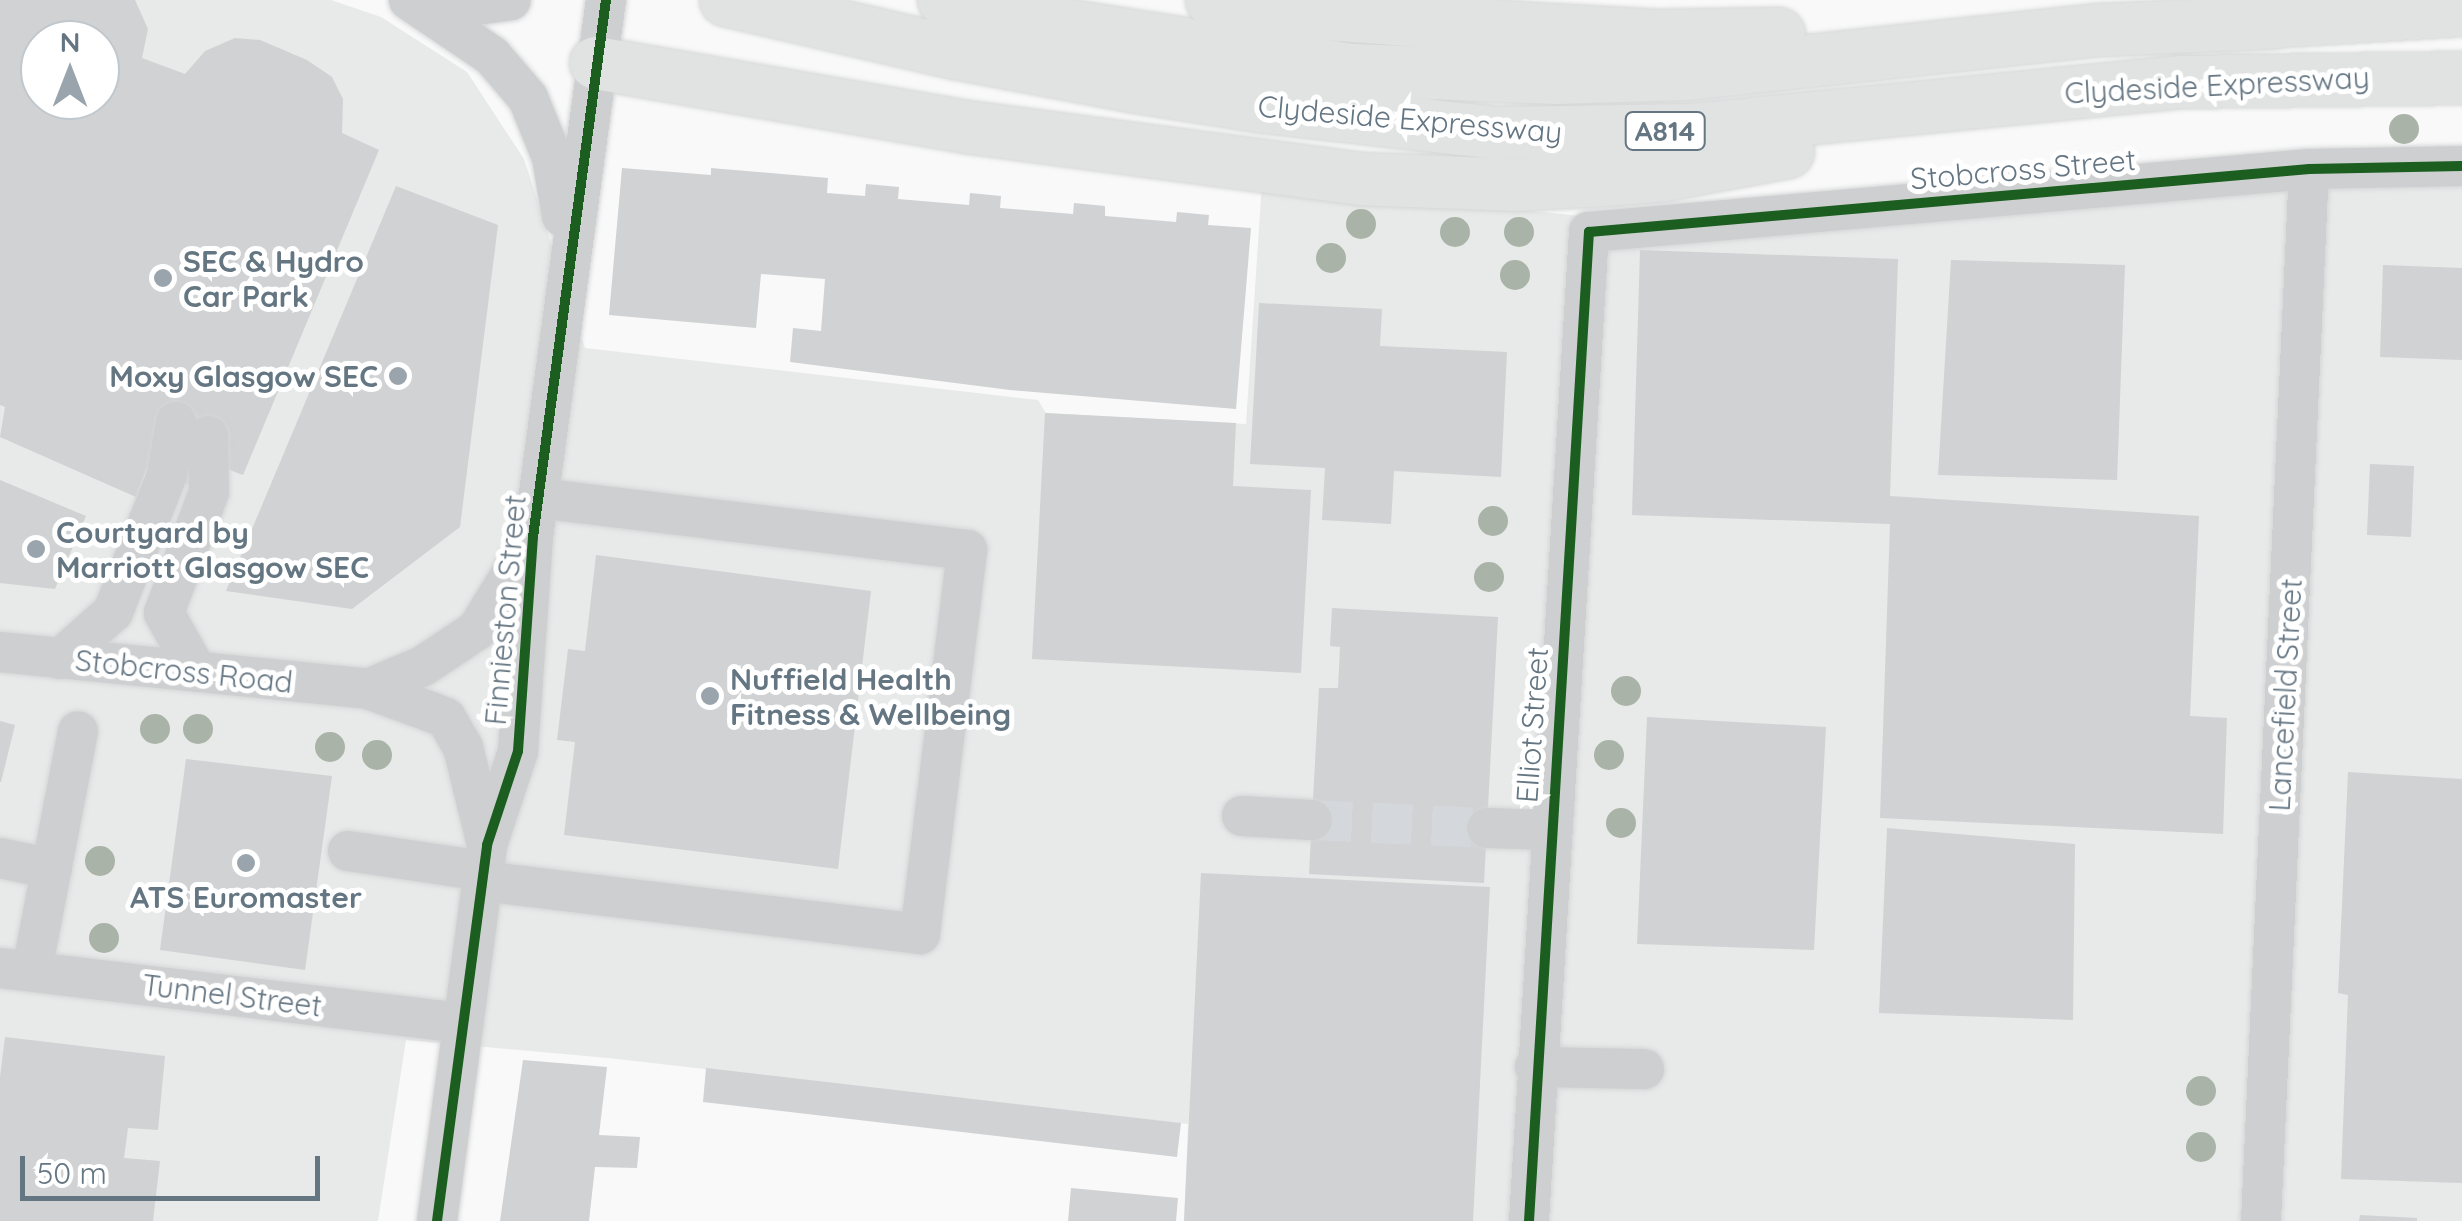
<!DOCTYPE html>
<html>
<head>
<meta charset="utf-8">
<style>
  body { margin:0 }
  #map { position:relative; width:2462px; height:1221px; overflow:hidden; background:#f9f9f9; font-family:Quicksand,sans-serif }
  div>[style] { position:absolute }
  .built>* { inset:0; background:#e8e9e9 }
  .building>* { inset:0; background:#d0d2d3 }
  .minor-tunnel>* { height:40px; margin-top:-20px; transform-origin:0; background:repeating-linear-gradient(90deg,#d4d8dc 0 40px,transparent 0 60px) }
  .roads { filter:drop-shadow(0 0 2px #d5d6d7) drop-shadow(0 0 2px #d5d6d7) }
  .minor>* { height:40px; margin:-20px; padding:0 20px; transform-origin:20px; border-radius:20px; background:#cecfd0 }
  .major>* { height:52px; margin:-26px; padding:0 26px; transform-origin:26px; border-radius:26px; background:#e1e2e2 }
  .highway>* { height:55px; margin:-27.5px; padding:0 27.5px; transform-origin:27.5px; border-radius:27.5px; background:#e1e2e2 }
  .cycleway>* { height:10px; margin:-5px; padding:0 5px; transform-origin:5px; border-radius:5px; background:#1b5e20 }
  .trees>* { width:30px; height:30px; margin:-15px; border-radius:50%; background:#a9b3a7 }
  .dots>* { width:28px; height:28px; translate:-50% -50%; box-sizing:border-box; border:5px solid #fff; border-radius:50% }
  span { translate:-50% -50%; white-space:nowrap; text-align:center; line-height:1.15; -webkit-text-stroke:10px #fff; paint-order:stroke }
  .shield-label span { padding:2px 8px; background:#fff; border:2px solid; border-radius:8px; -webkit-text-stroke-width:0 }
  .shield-label { font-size:28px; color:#657683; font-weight:700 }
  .street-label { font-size:30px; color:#657683 }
  .poi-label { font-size:30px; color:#657683; font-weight:700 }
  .left { translate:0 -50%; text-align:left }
  .right { translate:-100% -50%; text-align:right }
  .north { position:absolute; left:20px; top:20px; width:100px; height:100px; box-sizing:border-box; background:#fff; border:2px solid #c1c8cd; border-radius:50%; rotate:0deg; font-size:28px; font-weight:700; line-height:40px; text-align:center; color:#657683 }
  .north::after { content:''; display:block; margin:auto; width:35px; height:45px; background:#99a4ac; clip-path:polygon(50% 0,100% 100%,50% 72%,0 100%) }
  .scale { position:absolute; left:20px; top:1156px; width:300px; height:45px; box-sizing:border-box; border:5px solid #657683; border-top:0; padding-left:12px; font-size:30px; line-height:35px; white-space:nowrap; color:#657683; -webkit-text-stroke:8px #fff; paint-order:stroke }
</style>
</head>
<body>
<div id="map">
  <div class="built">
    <i style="clip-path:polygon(evenodd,0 0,331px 0,381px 17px,467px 72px,524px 159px,585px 348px,1038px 400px,1046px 413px,1246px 424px,1262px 183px,1581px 216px,2462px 171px,2462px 1221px,1184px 1221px,1188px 1124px,608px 1058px,406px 1040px,378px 1221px,0 1221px,0 0,40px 40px,100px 40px,100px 100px,40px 100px,40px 40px)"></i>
  </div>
  <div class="building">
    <i style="clip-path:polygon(evenodd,0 0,135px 0,148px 29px,142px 58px,185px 74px,205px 51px,235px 38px,260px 40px,307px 60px,332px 77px,343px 99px,342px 133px,379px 150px,243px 475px,219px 466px,209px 492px,147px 468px,136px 497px,0 437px,5px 407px,0 405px,0 0,40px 40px,100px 40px,100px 100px,40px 100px,40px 40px)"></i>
    <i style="clip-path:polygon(622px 168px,711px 175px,711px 168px,828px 178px,827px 193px,865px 196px,866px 184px,899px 187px,898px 199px,969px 205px,970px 193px,1001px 196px,1000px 208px,1073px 214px,1074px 203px,1105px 206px,1105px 216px,1176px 222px,1177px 212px,1209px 215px,1208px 225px,1251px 228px,1236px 409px,1010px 390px,790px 362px,793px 328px,821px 331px,825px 279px,761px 274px,756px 328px,609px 315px)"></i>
    <i style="clip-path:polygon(396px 186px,498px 225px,460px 527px,352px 609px,226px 591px)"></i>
    <i style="clip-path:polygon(1640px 250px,1898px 259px,1890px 496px,2199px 516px,2190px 716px,2227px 718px,2223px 834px,1880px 818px,1890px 524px,1632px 515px)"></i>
    <i style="clip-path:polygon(1951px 260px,2125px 265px,2117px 480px,1938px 475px)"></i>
    <i style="clip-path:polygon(2383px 265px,2462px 268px,2462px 360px,2380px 357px)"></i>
    <i style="clip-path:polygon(1259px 303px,1382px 309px,1380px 346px,1507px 352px,1501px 477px,1394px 471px,1391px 524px,1322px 520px,1325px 468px,1250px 464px)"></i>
    <i style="clip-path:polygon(1045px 413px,1236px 423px,1233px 486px,1311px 490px,1301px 673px,1032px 659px)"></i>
    <i style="clip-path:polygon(2370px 464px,2414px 466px,2411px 537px,2367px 535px)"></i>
    <i style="clip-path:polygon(0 480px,86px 516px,55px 589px,0 583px)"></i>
    <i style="clip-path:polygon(596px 555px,871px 591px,838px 869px,564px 835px,575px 742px,557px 740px,568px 649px,585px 651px)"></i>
    <i style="clip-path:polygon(1332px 608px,1498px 617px,1484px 883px,1309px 874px,1319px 688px,1338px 688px,1340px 647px,1330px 646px)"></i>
    <i style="clip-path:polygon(1647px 717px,1826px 727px,1814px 950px,1637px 944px)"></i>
    <i style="clip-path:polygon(0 721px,15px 725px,1px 782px,0 782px)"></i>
    <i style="clip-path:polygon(186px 759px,332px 776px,305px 970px,160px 950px)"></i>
    <i style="clip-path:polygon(2348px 772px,2462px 779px,2462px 1183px,2341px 1179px,2348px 995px,2338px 993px)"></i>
    <i style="clip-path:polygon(1887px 828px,2075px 844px,2073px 1020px,1879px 1013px)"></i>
    <i style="clip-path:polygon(1201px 873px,1490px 887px,1473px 1221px,1184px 1221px)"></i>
    <i style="clip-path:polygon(5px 1037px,165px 1056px,158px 1130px,128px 1128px,124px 1158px,160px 1161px,153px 1221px,0 1221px,0 1077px)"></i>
    <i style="clip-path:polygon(523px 1060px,607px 1067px,599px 1135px,640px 1137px,637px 1168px,595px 1167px,589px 1221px,500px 1221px)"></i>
    <i style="clip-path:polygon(706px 1068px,1181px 1123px,1177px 1157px,703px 1102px)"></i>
    <i style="clip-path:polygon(1071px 1188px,1178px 1198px,1176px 1221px,1068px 1221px)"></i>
    <i style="clip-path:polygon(2360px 1215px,2417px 1218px,2417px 1221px,2359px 1221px)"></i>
  </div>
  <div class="minor-tunnel">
    <i style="left:1312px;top:820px;width:175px;rotate:2.6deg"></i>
  </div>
  <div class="roads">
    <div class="minor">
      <i style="left:409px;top:0;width:100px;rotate:34deg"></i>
      <i style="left:492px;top:56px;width:55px;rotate:49.4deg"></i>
      <i style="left:528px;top:98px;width:64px;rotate:67.9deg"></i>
      <i style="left:552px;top:157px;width:60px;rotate:80.4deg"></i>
      <i style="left:433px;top:0;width:44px;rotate:6.5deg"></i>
      <i style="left:477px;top:5px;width:34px;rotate:-8deg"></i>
      <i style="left:0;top:652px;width:370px;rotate:5.7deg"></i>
      <i style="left:368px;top:689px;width:67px;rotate:20.1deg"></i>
      <i style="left:431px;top:712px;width:16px;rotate:22deg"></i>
      <i style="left:446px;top:718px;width:34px;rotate:60deg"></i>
      <i style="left:463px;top:747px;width:101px;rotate:76.2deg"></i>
      <i style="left:60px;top:659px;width:71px;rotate:-41.6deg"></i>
      <i style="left:113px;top:612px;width:147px;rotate:-68.5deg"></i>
      <i style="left:167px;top:475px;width:54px;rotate:-80.4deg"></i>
      <i style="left:197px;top:672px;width:68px;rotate:-119.2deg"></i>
      <i style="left:164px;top:613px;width:129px;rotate:-69.6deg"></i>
      <i style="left:209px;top:492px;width:56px;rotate:-91deg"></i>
      <i style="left:368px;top:689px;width:60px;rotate:-22.7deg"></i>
      <i style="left:423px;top:666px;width:65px;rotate:-33.7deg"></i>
      <i style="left:477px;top:630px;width:100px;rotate:-58.5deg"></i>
      <i style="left:1242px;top:816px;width:70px;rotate:3.3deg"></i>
      <i style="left:1487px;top:828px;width:63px;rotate:1.8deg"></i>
      <i style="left:348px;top:851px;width:137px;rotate:8.4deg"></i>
      <i style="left:0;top:858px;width:53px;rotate:11.9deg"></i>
      <i style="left:482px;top:881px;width:441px;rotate:6.9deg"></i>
      <i style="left:920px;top:934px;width:387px;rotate:-83deg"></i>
      <i style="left:967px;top:550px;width:432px;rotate:-173.1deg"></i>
      <i style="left:0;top:968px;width:467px;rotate:6.8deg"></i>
      <i style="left:32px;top:970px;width:243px;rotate:-79.1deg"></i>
      <i style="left:1535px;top:1067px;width:109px;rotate:1.1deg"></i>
      <i style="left:437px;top:1221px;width:379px;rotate:-82.4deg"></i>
      <i style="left:487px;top:845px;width:99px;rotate:-71.7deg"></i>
      <i style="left:518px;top:751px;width:215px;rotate:-86deg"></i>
      <i style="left:533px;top:537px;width:542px;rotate:-82.26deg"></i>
      <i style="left:1529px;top:1221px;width:991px;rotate:-86.53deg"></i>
      <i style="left:1589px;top:232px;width:723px;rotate:-5deg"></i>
      <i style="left:2309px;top:169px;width:153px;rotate:-1.1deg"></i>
      <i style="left:2261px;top:1221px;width:1053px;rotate:-87.39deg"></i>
    </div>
    <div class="major">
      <i style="left:726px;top:0;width:236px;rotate:13deg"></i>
      <i style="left:956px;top:53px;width:179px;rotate:10.6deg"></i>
      <i style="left:1132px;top:86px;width:135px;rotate:9deg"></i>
      <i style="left:1265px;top:107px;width:233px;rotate:6.4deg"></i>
      <i style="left:1497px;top:133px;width:195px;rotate:-0.9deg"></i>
      <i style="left:1692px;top:130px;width:493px;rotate:-5.6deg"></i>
      <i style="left:2183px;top:82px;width:279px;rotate:-0.8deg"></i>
      <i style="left:944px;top:0;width:146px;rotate:11.5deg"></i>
      <i style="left:1087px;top:29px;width:267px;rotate:8.8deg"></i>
      <i style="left:1351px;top:70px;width:208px;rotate:2.2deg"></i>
      <i style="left:1559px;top:78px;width:129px;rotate:-1.8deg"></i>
      <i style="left:1688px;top:74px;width:417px;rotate:-6.1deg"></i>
      <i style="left:2103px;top:30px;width:173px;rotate:-2.6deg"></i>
      <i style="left:1212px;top:0;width:34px;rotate:14deg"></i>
      <i style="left:1245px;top:8px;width:287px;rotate:4.2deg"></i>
      <i style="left:1531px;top:29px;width:126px;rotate:3.2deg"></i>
      <i style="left:1657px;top:36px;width:122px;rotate:-0.9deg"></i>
      <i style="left:596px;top:63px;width:375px;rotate:9.8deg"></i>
      <i style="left:966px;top:127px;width:397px;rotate:7.5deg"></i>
      <i style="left:1360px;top:179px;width:153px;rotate:2.2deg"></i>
      <i style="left:1513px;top:185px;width:91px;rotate:-3.1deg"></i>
      <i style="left:1604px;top:180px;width:60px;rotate:-4.8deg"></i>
      <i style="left:1664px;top:175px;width:126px;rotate:-10.5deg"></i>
    </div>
    <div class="highway">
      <i style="left:2231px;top:22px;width:231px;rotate:-3.5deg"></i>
    </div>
  </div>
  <div class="cycleway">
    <i style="left:437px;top:1221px;width:379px;rotate:-82.4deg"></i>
    <i style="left:487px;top:845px;width:99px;rotate:-71.7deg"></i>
    <i style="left:518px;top:751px;width:215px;rotate:-86deg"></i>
    <i style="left:533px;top:537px;width:542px;rotate:-82.26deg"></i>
    <i style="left:1529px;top:1221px;width:991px;rotate:-86.53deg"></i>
    <i style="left:1589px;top:232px;width:723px;rotate:-5deg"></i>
    <i style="left:2309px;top:169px;width:153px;rotate:-1.1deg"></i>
  </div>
  <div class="trees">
    <i style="left:2404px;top:129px"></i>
    <i style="left:1361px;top:224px"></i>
    <i style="left:1455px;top:232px"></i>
    <i style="left:1519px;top:232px"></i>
    <i style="left:1331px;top:258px"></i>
    <i style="left:1515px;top:275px"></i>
    <i style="left:1493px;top:521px"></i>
    <i style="left:1489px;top:577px"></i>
    <i style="left:1626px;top:691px"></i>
    <i style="left:155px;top:729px"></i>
    <i style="left:198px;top:729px"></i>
    <i style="left:330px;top:747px"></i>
    <i style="left:377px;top:755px"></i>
    <i style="left:1609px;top:755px"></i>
    <i style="left:1621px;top:823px"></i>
    <i style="left:100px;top:861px"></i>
    <i style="left:104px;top:938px"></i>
    <i style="left:2201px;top:1091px"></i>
    <i style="left:2201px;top:1147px"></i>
  </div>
  <div class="dots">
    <i style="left:163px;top:278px;background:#99a4ac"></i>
    <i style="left:398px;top:376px;background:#99a4ac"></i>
    <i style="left:36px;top:549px;background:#99a4ac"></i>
    <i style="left:710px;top:696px;background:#99a4ac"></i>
    <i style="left:246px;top:863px;background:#99a4ac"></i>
  </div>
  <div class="shield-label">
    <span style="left:1665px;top:131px">A814</span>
  </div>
  <div class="street-label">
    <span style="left:2217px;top:85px;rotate:-3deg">Clydeside Expressway</span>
    <span style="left:1410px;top:119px;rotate:5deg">Clydeside Expressway</span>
    <span style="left:2023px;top:169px;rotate:-5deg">Stobcross Street</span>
    <span style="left:505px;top:610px;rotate:-85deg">Finnieston Street</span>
    <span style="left:184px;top:671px;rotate:6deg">Stobcross Road</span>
    <span style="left:2285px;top:695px;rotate:-87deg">Lancefield Street</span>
    <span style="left:1532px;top:725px;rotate:-86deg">Elliot Street</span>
    <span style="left:232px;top:995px;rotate:7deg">Tunnel Street</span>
  </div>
  <div class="poi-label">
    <span class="left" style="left:183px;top:278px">SEC &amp; Hydro<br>Car Park</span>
    <span class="right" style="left:378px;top:376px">Moxy Glasgow SEC</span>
    <span class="left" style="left:56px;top:549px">Courtyard by<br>Marriott Glasgow SEC</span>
    <span class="left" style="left:730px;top:696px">Nuffield Health<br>Fitness &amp; Wellbeing</span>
    <span style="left:246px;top:897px">ATS Euromaster</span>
  </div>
  <div class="north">N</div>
  <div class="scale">50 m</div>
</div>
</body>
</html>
